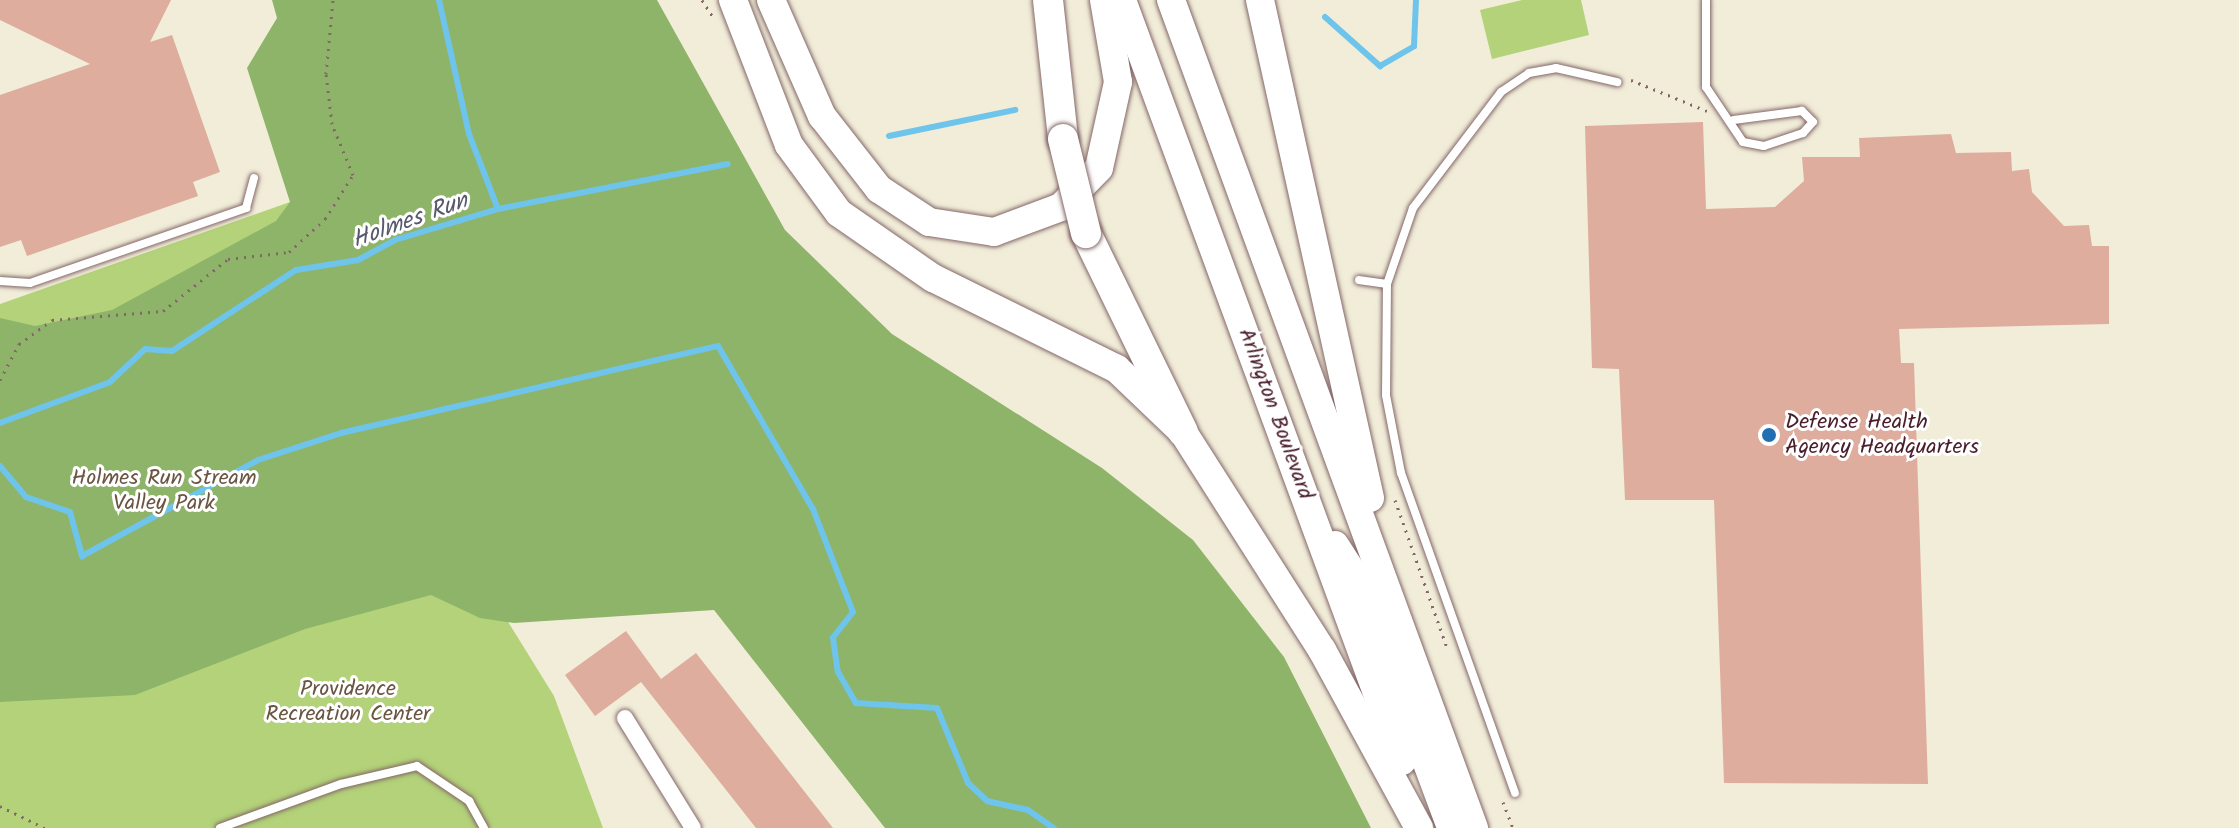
<!DOCTYPE html>
<html>
<head>
<meta charset="utf-8">
<style>
  body { margin:0 }
  #map { position:relative; width:2239px; height:828px; overflow:hidden; background:#f1edd9; font-family:Kalam,sans-serif }
  div>[style] { position:absolute }
  .green>* { inset:0; background:#b3d279 }
  .forest>* { inset:0; background:#8eb469 }
  .stream>* { height:6px; margin:-3px; padding:0 3px; transform-origin:3px; border-radius:3px; background:#6ec4eb }
  .building>* { inset:0; background:#dead9d }
  .path>* { height:3px; margin-top:-1.5px; transform-origin:0; background:repeating-linear-gradient(90deg,#846768 0 2px,transparent 0 8px) }
  .roads { filter:drop-shadow(0 0 2px #846768) drop-shadow(0 0 2px #846768) }
  .service>* { height:8px; margin:-4px; padding:0 4px; transform-origin:4px; border-radius:4px; background:#fff }
  .minor>* { height:16px; margin:-8px; padding:0 8px; transform-origin:8px; border-radius:8px; background:#fff }
  .trunk>* { height:28px; margin:-14px; padding:0 14px; transform-origin:14px; border-radius:14px; background:#fff }
  .motorway>* { height:30px; margin:-15px; padding:0 15px; transform-origin:15px; border-radius:15px; background:#fff }
  .bridges { filter:drop-shadow(0 0 2px #846768) drop-shadow(0 0 2px #846768) }
  .motorway-bridge>* { height:30px; margin:-15px; padding:0 15px; transform-origin:15px; border-radius:15px; background:#fff }
  .dots>* { width:22px; height:22px; translate:-50% -50%; box-sizing:border-box; border:4px solid #fff; border-radius:50% }
  span { translate:-50% -50%; white-space:nowrap; text-align:center; line-height:1.15; -webkit-text-stroke:6px #fff; paint-order:stroke }
  .street-label { font-size:22px; color:#4a1f2b }
  .poi-label { font-size:22px; color:#4a1f2b }
  .left { translate:0 -50%; text-align:left }
  .park-label { font-size:22px; color:#6a5542 }
  .water-label { font-size:24px; color:#57596e; font-style:italic }
</style>
</head>
<body>
<div id="map">
  <div class="green">
    <i style="clip-path:polygon(1522px 0,1581px 0,1589px 35px,1492px 59px,1480px 10px)"></i>
    <i style="clip-path:polygon(290px 202px,484px 583px,554px 696px,603px 828px,0 828px,0 304px)"></i>
  </div>
  <div class="forest">
    <i style="clip-path:polygon(272px 0,657px 0,785px 230px,892px 334px,1102px 468px,1193px 540px,1284px 657px,1371px 828px,885px 828px,714px 610px,514px 623px,480px 618px,431px 595px,305px 629px,135px 695px,0 702px,0 318px,35px 326px,112px 310px,276px 221px,290px 202px,247px 68px,277px 18px)"></i>
  </div>
  <div class="stream">
    <i style="left:439px;top:0;width:137px;rotate:77.4deg"></i>
    <i style="left:469px;top:134px;width:80px;rotate:68.9deg"></i>
    <i style="left:1325px;top:17px;width:74px;rotate:41.7deg"></i>
    <i style="left:1380px;top:66px;width:39px;rotate:-30deg"></i>
    <i style="left:1414px;top:46px;width:46px;rotate:-87.5deg"></i>
    <i style="left:889px;top:136px;width:129px;rotate:-11.7deg"></i>
    <i style="left:0;top:423px;width:117px;rotate:-20.4deg"></i>
    <i style="left:110px;top:382px;width:48px;rotate:-43.3deg"></i>
    <i style="left:145px;top:349px;width:27px;rotate:4deg"></i>
    <i style="left:172px;top:351px;width:148px;rotate:-33.2deg"></i>
    <i style="left:296px;top:270px;width:63px;rotate:-9.2deg"></i>
    <i style="left:358px;top:260px;width:42px;rotate:-28.4deg"></i>
    <i style="left:395px;top:240px;width:108px;rotate:-16.8deg"></i>
    <i style="left:498px;top:209px;width:234px;rotate:-11.1deg"></i>
    <i style="left:0;top:466px;width:40px;rotate:50deg"></i>
    <i style="left:26px;top:497px;width:46px;rotate:18.8deg"></i>
    <i style="left:70px;top:512px;width:46px;rotate:74.7deg"></i>
    <i style="left:82px;top:556px;width:200px;rotate:-28.6deg"></i>
    <i style="left:258px;top:460px;width:87px;rotate:-18deg"></i>
    <i style="left:341px;top:433px;width:387px;rotate:-13deg"></i>
    <i style="left:718px;top:346px;width:189px;rotate:59.8deg"></i>
    <i style="left:813px;top:509px;width:110px;rotate:68.8deg"></i>
    <i style="left:853px;top:612px;width:33px;rotate:128deg"></i>
    <i style="left:833px;top:638px;width:34px;rotate:82deg"></i>
    <i style="left:838px;top:672px;width:36px;rotate:60deg"></i>
    <i style="left:856px;top:703px;width:81px;rotate:3.5deg"></i>
    <i style="left:937px;top:708px;width:81px;rotate:67.5deg"></i>
    <i style="left:968px;top:783px;width:26px;rotate:43deg"></i>
    <i style="left:987px;top:801px;width:42px;rotate:12.4deg"></i>
    <i style="left:1028px;top:810px;width:32px;rotate:35deg"></i>
  </div>
  <div class="building">
    <i style="clip-path:polygon(0 0,171px 0,150px 42px,172px 35px,220px 172px,193px 182px,198px 196px,27px 256px,21px 240px,0 247px,0 95px,90px 64px,0 20px)"></i>
    <i style="clip-path:polygon(1703px 122px,1706px 209px,1775px 207px,1804px 181px,1802px 157px,1860px 157px,1859px 138px,1951px 134px,1956px 153px,2011px 152px,2012px 171px,2029px 169px,2032px 192px,2064px 226px,2089px 225px,2092px 246px,2109px 246px,2109px 324px,1899px 329px,1901px 363px,1914px 363px,1928px 784px,1724px 783px,1714px 500px,1625px 500px,1619px 369px,1592px 368px,1585px 126px)"></i>
    <i style="clip-path:polygon(626px 631px,661px 679px,696px 653px,833px 828px,756px 828px,641px 682px,595px 716px,565px 675px)"></i>
  </div>
  <div class="path">
    <i style="left:702px;top:0;width:20px;rotate:57deg"></i>
    <i style="left:1631px;top:80px;width:82px;rotate:22.2deg"></i>
    <i style="left:0;top:380px;width:41px;rotate:-62.2deg"></i>
    <i style="left:19px;top:344px;width:41px;rotate:-36deg"></i>
    <i style="left:52px;top:320px;width:111px;rotate:-4.6deg"></i>
    <i style="left:163px;top:311px;width:83px;rotate:-38.7deg"></i>
    <i style="left:228px;top:259px;width:61px;rotate:-6.5deg"></i>
    <i style="left:289px;top:252px;width:49px;rotate:-42.5deg"></i>
    <i style="left:325px;top:219px;width:52px;rotate:-57.5deg"></i>
    <i style="left:353px;top:175px;width:55px;rotate:-112.4deg"></i>
    <i style="left:332px;top:124px;width:50px;rotate:-96.8deg"></i>
    <i style="left:326px;top:74px;width:74px;rotate:-84.6deg"></i>
    <i style="left:1395px;top:500px;width:157px;rotate:70.6deg"></i>
    <i style="left:1503px;top:802px;width:28px;rotate:69deg"></i>
    <i style="left:0;top:806px;width:50px;rotate:26.1deg"></i>
  </div>
  <div class="roads">
    <div class="service">
      <i style="left:1706px;top:0;width:87px;rotate:90deg"></i>
      <i style="left:1706px;top:87px;width:66px;rotate:56.1deg"></i>
      <i style="left:1743px;top:142px;width:21px;rotate:11deg"></i>
      <i style="left:1764px;top:146px;width:41px;rotate:-18.4deg"></i>
      <i style="left:1803px;top:133px;width:15px;rotate:-48deg"></i>
      <i style="left:1813px;top:122px;width:16px;rotate:-135deg"></i>
      <i style="left:1802px;top:111px;width:69px;rotate:172.5deg"></i>
      <i style="left:1359px;top:280px;width:28px;rotate:8deg"></i>
      <i style="left:0;top:281px;width:30px;rotate:4deg"></i>
      <i style="left:30px;top:283px;width:229px;rotate:-19.1deg"></i>
      <i style="left:246px;top:208px;width:31px;rotate:-75deg"></i>
      <i style="left:1515px;top:793px;width:340px;rotate:-109.6deg"></i>
      <i style="left:1401px;top:473px;width:79px;rotate:-100.9deg"></i>
      <i style="left:1386px;top:395px;width:111px;rotate:-89.5deg"></i>
      <i style="left:1387px;top:284px;width:80px;rotate:-71.1deg"></i>
      <i style="left:1413px;top:208px;width:146px;rotate:-52.8deg"></i>
      <i style="left:1501px;top:92px;width:34px;rotate:-34deg"></i>
      <i style="left:1529px;top:73px;width:27px;rotate:-10deg"></i>
      <i style="left:1556px;top:68px;width:63px;rotate:12.9deg"></i>
      <i style="left:220px;top:828px;width:129px;rotate:-20deg"></i>
      <i style="left:341px;top:784px;width:78px;rotate:-13.3deg"></i>
      <i style="left:417px;top:766px;width:63px;rotate:33.9deg"></i>
      <i style="left:469px;top:801px;width:31px;rotate:61deg"></i>
    </div>
    <div class="minor">
      <i style="left:625px;top:718px;width:129px;rotate:58.3deg"></i>
    </div>
    <div class="trunk">
      <i style="left:733px;top:0;width:155px;rotate:68.9deg"></i>
      <i style="left:789px;top:145px;width:84px;rotate:53.7deg"></i>
      <i style="left:839px;top:213px;width:114px;rotate:34.7deg"></i>
      <i style="left:933px;top:278px;width:205px;rotate:26.3deg"></i>
      <i style="left:1117px;top:369px;width:91px;rotate:43.7deg"></i>
      <i style="left:1183px;top:432px;width:259px;rotate:57.5deg"></i>
      <i style="left:1322px;top:650px;width:203px;rotate:61.4deg"></i>
      <i style="left:771px;top:0;width:127px;rotate:66.3deg"></i>
      <i style="left:822px;top:116px;width:93px;rotate:52deg"></i>
      <i style="left:879px;top:189px;width:60px;rotate:33.4deg"></i>
      <i style="left:929px;top:222px;width:66px;rotate:8.7deg"></i>
      <i style="left:994px;top:232px;width:72px;rotate:-20.5deg"></i>
      <i style="left:1061px;top:207px;width:54px;rotate:-45.7deg"></i>
      <i style="left:1099px;top:168px;width:88px;rotate:-77.5deg"></i>
      <i style="left:1118px;top:82px;width:83px;rotate:-99.7deg"></i>
      <i style="left:1122px;top:0;width:811px;rotate:69.8deg"></i>
      <i style="left:1171px;top:0;width:882px;rotate:69.9deg"></i>
      <i style="left:1260px;top:0;width:510px;rotate:77.54deg"></i>
      <i style="left:1335px;top:545px;width:46px;rotate:57.3deg"></i>
      <i style="left:1360px;top:584px;width:260px;rotate:69.5deg"></i>
    </div>
    <div class="motorway">
      <i style="left:1048px;top:0;width:140px;rotate:83.8deg"></i>
      <i style="left:1086px;top:233px;width:221px;rotate:64deg"></i>
    </div>
  </div>
  <div class="bridges">
    <div class="motorway-bridge">
      <i style="left:1063px;top:139px;width:97px;rotate:76.3deg"></i>
    </div>
  </div>
  <div class="dots">
    <i style="left:1769px;top:435px;background:#1f6fb2"></i>
  </div>
  <div class="street-label">
    <span style="left:1275px;top:414px;rotate:70deg">Arlington Boulevard</span>
  </div>
  <div class="poi-label">
    <span class="left" style="left:1785px;top:435px">Defense Health<br>Agency Headquarters</span>
  </div>
  <div class="park-label">
    <span style="left:164px;top:491px">Holmes Run Stream<br>Valley Park</span>
    <span style="left:348px;top:702px">Providence<br>Recreation Center</span>
  </div>
  <div class="water-label">
    <span style="left:410px;top:221px;rotate:-20deg">Holmes Run</span>
  </div>
</div>
</body>
</html>
